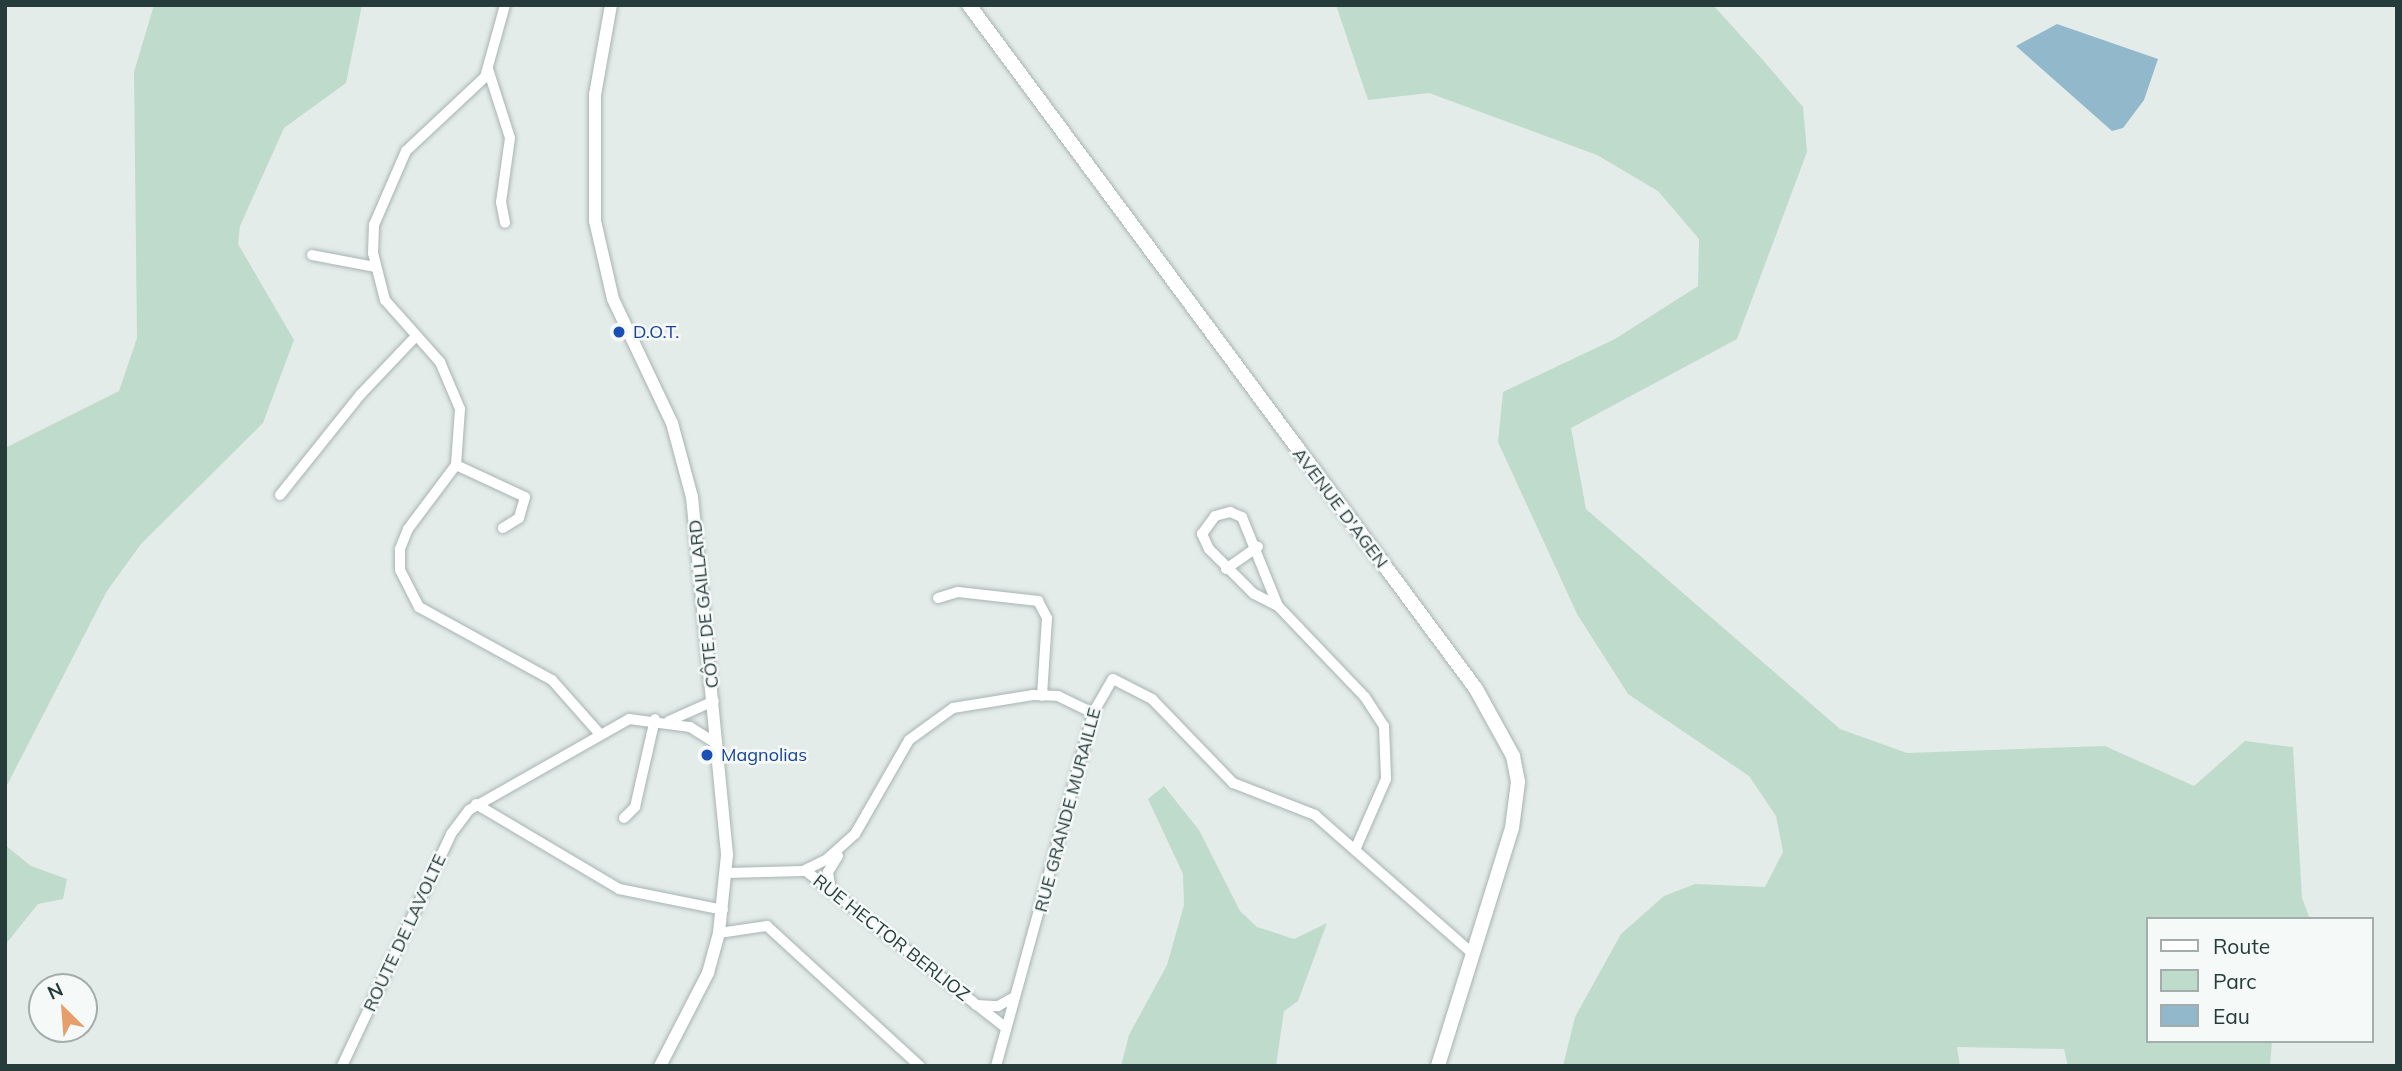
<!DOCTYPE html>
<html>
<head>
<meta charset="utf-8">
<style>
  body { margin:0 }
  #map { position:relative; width:2402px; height:1071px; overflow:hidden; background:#e4ecea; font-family:Mulish,sans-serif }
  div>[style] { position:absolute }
  .green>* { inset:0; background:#bfdbcc }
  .water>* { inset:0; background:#92b8cb }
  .roads { filter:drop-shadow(0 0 2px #a7b4b2) drop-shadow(0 0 2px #a7b4b2) }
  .minor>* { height:10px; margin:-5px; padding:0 5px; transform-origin:5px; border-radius:5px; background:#fff }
  .tertiary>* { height:12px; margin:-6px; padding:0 6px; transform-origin:6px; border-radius:6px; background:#fff }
  .secondary>* { height:14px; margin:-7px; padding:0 7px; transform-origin:7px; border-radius:7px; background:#fff }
  .dots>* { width:19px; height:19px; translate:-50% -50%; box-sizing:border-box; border:4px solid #f5f9f8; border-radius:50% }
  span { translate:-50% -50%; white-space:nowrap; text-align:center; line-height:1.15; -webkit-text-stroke:5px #f5f9f8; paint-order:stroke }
  .transit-label { font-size:18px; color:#164399 }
  .left { translate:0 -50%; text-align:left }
  .street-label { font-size:18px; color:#253c3a }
  .frame { position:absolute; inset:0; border:7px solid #253c3a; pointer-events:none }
  .legend { position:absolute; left:2146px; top:917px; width:228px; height:126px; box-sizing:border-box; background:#f5f9f8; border:2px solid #a2adac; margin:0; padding:9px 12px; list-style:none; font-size:21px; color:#253c3a }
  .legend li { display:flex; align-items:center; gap:14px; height:35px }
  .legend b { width:35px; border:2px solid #a2adac }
  .north { position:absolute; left:28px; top:973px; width:70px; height:70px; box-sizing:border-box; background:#f5f9f8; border:2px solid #a2adac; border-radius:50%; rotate:335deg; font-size:19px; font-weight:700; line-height:28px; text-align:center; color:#253c3a }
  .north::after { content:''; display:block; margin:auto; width:24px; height:32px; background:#e49f6a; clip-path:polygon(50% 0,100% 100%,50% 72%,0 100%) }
</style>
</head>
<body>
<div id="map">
  <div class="green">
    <i style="clip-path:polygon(154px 5px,362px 5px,346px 83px,284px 128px,240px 226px,238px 244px,294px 340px,263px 423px,141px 544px,107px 591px,5px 789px,5px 448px,119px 391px,137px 338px,134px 72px)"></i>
    <i style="clip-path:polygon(1336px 5px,1713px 5px,1762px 59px,1803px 107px,1807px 152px,1737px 339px,1571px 428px,1586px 509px,1840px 729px,1907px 753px,2105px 746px,2194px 786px,2245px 741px,2293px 747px,2302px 898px,2310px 919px,2148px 919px,2148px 1041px,2272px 1041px,2270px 1066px,2068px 1066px,2064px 1049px,1957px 1047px,1960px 1066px,1563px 1066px,1575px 1017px,1621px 934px,1664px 896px,1695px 884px,1765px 887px,1783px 852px,1776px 816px,1749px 776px,1628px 694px,1577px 614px,1498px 442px,1503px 392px,1615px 339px,1698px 286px,1699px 239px,1658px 191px,1597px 155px,1429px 93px,1368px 100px)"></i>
    <i style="clip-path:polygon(1164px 786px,1199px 830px,1240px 911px,1257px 927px,1294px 939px,1327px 923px,1298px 1001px,1284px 1011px,1276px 1066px,1121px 1066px,1129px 1035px,1167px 965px,1184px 905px,1183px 874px,1148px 799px)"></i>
    <i style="clip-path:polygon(5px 845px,31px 866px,67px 879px,63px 899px,38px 904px,5px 945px)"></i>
  </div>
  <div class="water">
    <i style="clip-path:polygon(2057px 24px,2158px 59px,2144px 100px,2123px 128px,2112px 131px,2016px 46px)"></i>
  </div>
  <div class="roads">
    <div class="minor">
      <i style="left:505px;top:5px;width:75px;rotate:105.5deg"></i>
      <i style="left:485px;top:77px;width:108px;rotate:136.9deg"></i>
      <i style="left:406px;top:151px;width:81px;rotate:113.4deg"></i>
      <i style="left:374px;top:225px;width:28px;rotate:92deg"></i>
      <i style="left:373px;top:253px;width:49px;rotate:75.7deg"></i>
      <i style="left:385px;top:300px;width:83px;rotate:48.4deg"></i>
      <i style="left:440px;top:362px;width:51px;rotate:66.9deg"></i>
      <i style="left:460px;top:409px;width:56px;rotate:94.1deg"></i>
      <i style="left:456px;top:465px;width:80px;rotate:126.9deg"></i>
      <i style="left:408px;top:529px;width:22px;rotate:112deg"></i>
      <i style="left:400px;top:549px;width:21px;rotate:90deg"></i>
      <i style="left:400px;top:570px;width:42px;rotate:62.8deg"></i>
      <i style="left:419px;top:607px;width:152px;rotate:28.8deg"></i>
      <i style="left:552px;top:680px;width:69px;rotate:48.5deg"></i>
      <i style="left:488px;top:69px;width:72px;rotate:72.3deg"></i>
      <i style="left:510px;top:138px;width:65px;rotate:98deg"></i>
      <i style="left:501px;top:202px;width:21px;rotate:79deg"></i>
      <i style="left:312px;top:255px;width:64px;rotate:10.8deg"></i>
      <i style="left:456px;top:465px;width:76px;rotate:24.9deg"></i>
      <i style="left:525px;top:497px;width:22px;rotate:106deg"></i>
      <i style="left:519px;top:518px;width:19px;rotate:148deg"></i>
      <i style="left:280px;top:495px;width:129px;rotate:-51.3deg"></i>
      <i style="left:361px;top:394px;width:80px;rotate:-46.5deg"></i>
      <i style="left:1226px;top:569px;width:39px;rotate:-35deg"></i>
      <i style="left:938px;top:598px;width:21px;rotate:-17deg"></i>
      <i style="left:958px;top:592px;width:81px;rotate:6.4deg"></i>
      <i style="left:1038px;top:601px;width:19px;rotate:62deg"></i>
      <i style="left:1047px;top:618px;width:78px;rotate:93.7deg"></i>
      <i style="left:1278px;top:606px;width:27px;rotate:-153deg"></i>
      <i style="left:1254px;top:594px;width:64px;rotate:-135deg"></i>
      <i style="left:1209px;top:549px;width:17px;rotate:-115deg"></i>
      <i style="left:1202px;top:534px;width:22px;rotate:-54deg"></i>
      <i style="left:1215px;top:516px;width:16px;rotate:-15deg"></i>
      <i style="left:1230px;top:512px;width:13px;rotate:23deg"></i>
      <i style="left:1242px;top:517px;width:96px;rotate:68deg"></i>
      <i style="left:1278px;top:606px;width:126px;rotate:46.3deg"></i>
      <i style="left:1365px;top:697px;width:35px;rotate:57deg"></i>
      <i style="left:1384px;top:726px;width:53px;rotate:87.8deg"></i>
      <i style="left:1386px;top:779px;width:77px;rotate:113.6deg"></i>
      <i style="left:669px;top:721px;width:49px;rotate:-24deg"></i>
      <i style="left:476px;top:804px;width:166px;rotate:30.7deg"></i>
      <i style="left:619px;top:889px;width:106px;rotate:11.4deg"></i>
      <i style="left:624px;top:818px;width:16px;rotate:-45deg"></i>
      <i style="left:635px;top:807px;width:90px;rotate:-77.2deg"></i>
      <i style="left:806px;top:871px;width:254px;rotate:38.1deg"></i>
      <i style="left:728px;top:873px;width:75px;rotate:-1.5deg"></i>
      <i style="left:803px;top:871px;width:25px;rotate:-26deg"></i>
      <i style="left:826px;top:860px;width:39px;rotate:-42deg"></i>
      <i style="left:855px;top:834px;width:108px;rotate:-60.1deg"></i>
      <i style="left:909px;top:740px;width:54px;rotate:-36deg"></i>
      <i style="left:953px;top:708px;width:81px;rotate:-9.2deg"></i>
      <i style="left:1033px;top:695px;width:25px;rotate:2deg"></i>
      <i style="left:1058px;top:696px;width:39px;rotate:26deg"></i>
      <i style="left:830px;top:885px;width:13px;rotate:-99deg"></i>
      <i style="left:828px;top:872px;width:19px;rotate:-58deg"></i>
      <i style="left:719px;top:933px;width:49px;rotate:-8.3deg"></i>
      <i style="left:767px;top:926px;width:207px;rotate:42.5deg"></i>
      <i style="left:976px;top:1005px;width:22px;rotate:3deg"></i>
      <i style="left:998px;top:1006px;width:18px;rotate:-29deg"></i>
      <i style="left:342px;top:1066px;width:256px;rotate:-64.8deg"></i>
      <i style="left:451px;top:834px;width:30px;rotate:-53deg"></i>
      <i style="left:469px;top:810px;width:184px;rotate:-29.6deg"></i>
      <i style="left:629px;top:719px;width:62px;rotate:7.5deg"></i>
      <i style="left:690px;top:727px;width:32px;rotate:32deg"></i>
      <i style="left:996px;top:1066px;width:366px;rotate:-74.6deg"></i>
      <i style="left:1093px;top:713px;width:39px;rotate:-60deg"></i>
      <i style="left:1113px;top:679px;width:44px;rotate:27.1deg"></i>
      <i style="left:1152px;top:699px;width:117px;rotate:46deg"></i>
      <i style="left:1233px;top:783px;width:88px;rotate:21.3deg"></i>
      <i style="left:1315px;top:815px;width:210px;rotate:41.3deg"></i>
    </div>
    <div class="tertiary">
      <i style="left:611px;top:5px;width:91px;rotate:100.1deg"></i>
      <i style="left:595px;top:95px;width:126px;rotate:90deg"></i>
      <i style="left:595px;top:221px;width:80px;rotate:77deg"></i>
      <i style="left:613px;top:299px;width:137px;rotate:64.6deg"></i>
      <i style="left:672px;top:423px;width:77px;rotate:74.9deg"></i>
      <i style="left:692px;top:497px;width:360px;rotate:84.4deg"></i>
      <i style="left:727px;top:855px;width:78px;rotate:95.9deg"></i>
      <i style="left:719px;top:933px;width:41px;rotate:105.4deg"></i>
      <i style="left:708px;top:973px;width:105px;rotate:117.3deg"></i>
    </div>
    <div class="secondary">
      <i style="left:969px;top:5px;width:851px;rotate:53.45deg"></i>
      <i style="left:1476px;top:689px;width:77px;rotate:61.1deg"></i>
      <i style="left:1513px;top:756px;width:26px;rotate:79deg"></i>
      <i style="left:1518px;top:782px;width:46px;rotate:97.4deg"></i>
      <i style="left:1512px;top:828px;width:249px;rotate:107.3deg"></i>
    </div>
  </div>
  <div class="dots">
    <i style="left:619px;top:332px;background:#1a4fb4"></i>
    <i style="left:707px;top:755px;background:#1a4fb4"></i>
  </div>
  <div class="transit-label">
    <span class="left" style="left:633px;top:332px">D.O.T.</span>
    <span class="left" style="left:721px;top:755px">Magnolias</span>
  </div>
  <div class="street-label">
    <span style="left:1340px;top:508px;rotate:53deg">AVENUE D'AGEN</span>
    <span style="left:704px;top:604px;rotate:-96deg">CÔTE DE GAILLARD</span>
    <span style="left:1068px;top:810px;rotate:-75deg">RUE GRANDE MURAILLE</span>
    <span style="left:405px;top:933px;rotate:-65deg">ROUTE DE LAVOLTE</span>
    <span style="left:891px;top:938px;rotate:38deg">RUE HECTOR BERLIOZ</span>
  </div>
  <div class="frame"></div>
  <ul class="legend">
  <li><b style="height:9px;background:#fff"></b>Route</li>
  <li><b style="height:19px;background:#bfdbcc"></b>Parc</li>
  <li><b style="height:19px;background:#92b8cb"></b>Eau</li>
  </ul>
  <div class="north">N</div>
</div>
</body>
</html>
